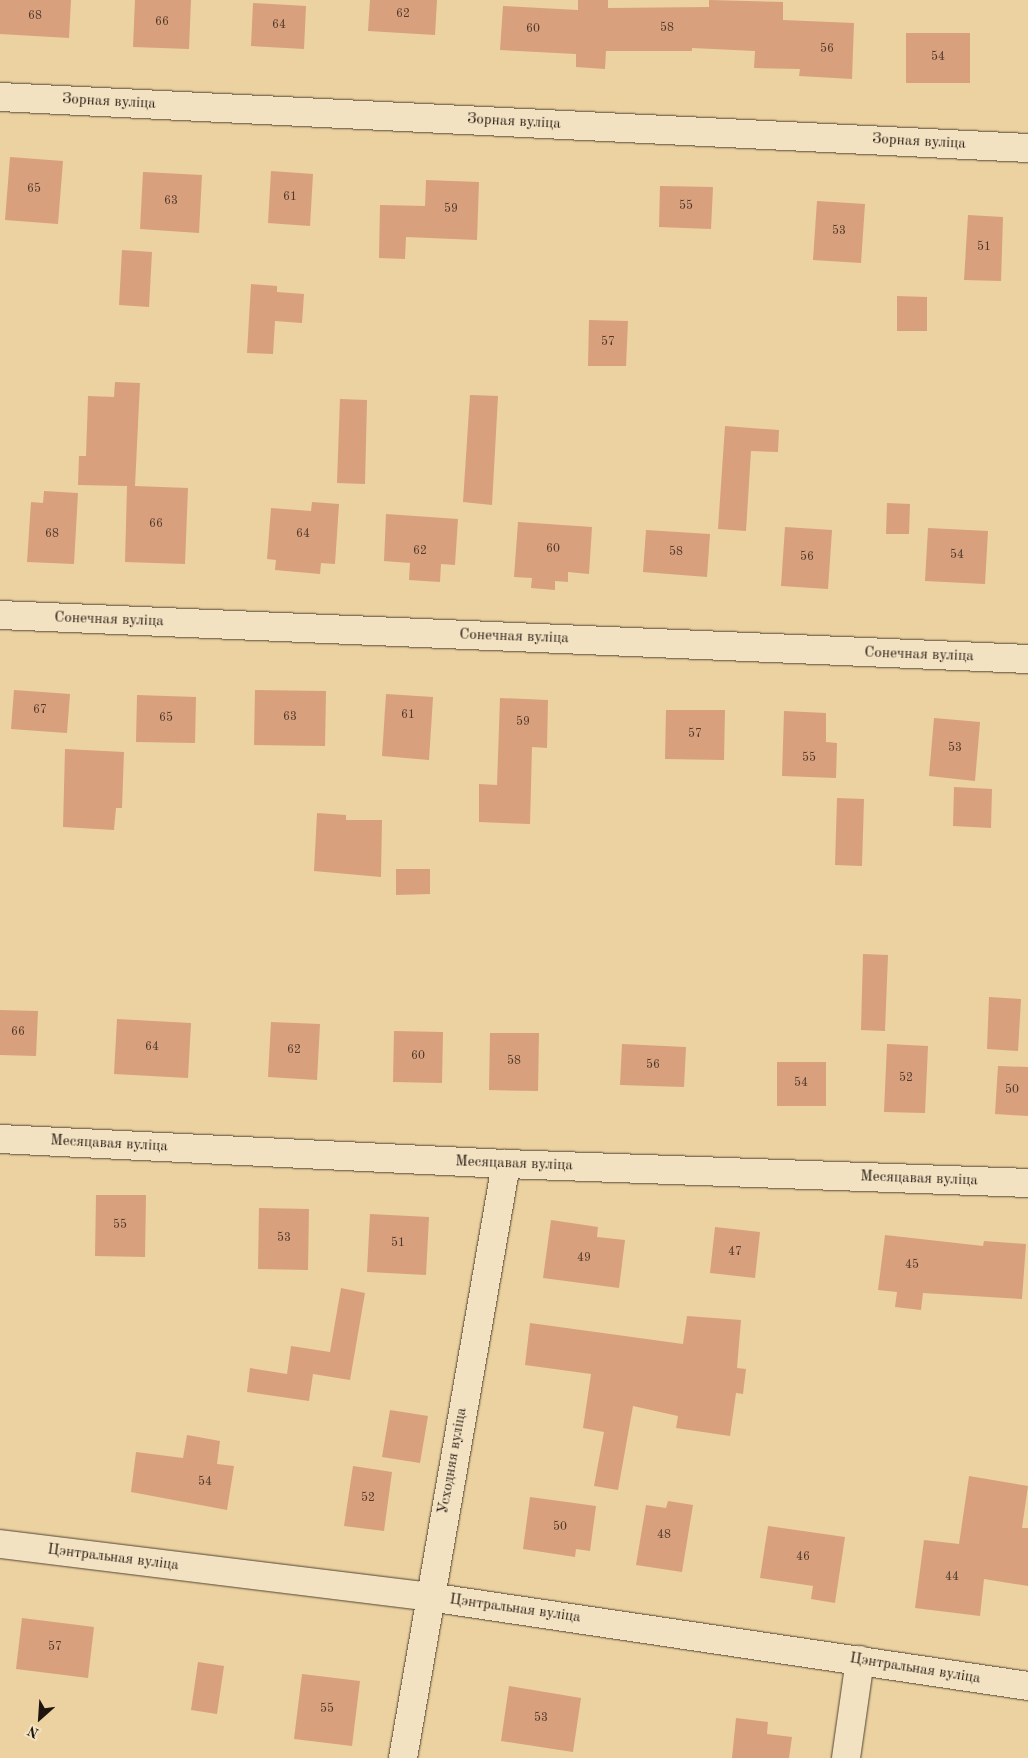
<!DOCTYPE html>
<html>
<head>
<meta charset="utf-8">
<style>
  body { margin:0 }
  #map { position:relative; width:1028px; height:1758px; overflow:hidden; background:#ecd2a1; font-family:"Old Standard TT",serif }
  div>[style] { position:absolute }
  .building>* { inset:0; background:#d9a07e }
  .roads { filter:drop-shadow(0 0 1px #534433) drop-shadow(0 0 1px #534433) }
  .minor>* { height:28px; margin:-14px; padding:0 14px; transform-origin:14px; border-radius:14px; background:#f3e2c2 }
  span { translate:-50% -50%; white-space:nowrap; text-align:center; line-height:1.15; -webkit-text-stroke:4px #f3e2c2; paint-order:stroke }
  .number-label { font-size:12px; color:#4e382a }
  .number-label span { -webkit-text-stroke-width:0 }
  .street-label { font-size:15px; color:#20150e }
  .north { position:absolute; left:15px; top:1693px; width:50px; height:50px; -webkit-text-stroke:4px #f3e2c2; paint-order:stroke; rotate:206deg; font-size:14px; font-weight:700; line-height:20px; text-align:center; color:#20150e }
  .north::after { content:''; display:block; margin:auto; width:18px; height:22px; background:#20150e; clip-path:polygon(50% 0,100% 100%,50% 72%,0 100%) }
</style>
</head>
<body>
<div id="map">
  <div class="building">
    <i style="clip-path:polygon(0 0,71px 0,69px 38px,0 34px)"></i>
    <i style="clip-path:polygon(135px 0,191px 0,189px 49px,133px 47px)"></i>
    <i style="clip-path:polygon(370px 0,437px 0,435px 35px,368px 31px)"></i>
    <i style="clip-path:polygon(578px 0,608px 0,608px 8px,709px 7px,709px 0,783px 2px,783px 20px,854px 23px,852px 79px,799px 76px,800px 69px,754px 68px,755px 51px,692px 48px,692px 51px,606px 51px,605px 69px,576px 67px,576px 54px,500px 50px,503px 6px,578px 10px)"></i>
    <i style="clip-path:polygon(253px 3px,306px 6px,304px 49px,251px 46px)"></i>
    <i style="clip-path:polygon(906px 33px,970px 33px,970px 83px,906px 83px)"></i>
    <i style="clip-path:polygon(10px 157px,63px 161px,58px 224px,5px 220px)"></i>
    <i style="clip-path:polygon(271px 171px,313px 174px,310px 226px,268px 223px)"></i>
    <i style="clip-path:polygon(143px 172px,202px 175px,199px 233px,140px 229px)"></i>
    <i style="clip-path:polygon(426px 180px,479px 182px,477px 240px,406px 237px,405px 259px,379px 258px,380px 205px,425px 206px)"></i>
    <i style="clip-path:polygon(660px 186px,713px 187px,711px 229px,659px 227px)"></i>
    <i style="clip-path:polygon(817px 201px,865px 204px,861px 263px,813px 260px)"></i>
    <i style="clip-path:polygon(968px 215px,1003px 217px,1001px 281px,964px 280px)"></i>
    <i style="clip-path:polygon(122px 250px,152px 252px,149px 307px,119px 305px)"></i>
    <i style="clip-path:polygon(251px 284px,277px 286px,277px 292px,304px 294px,302px 323px,275px 321px,273px 354px,247px 353px)"></i>
    <i style="clip-path:polygon(897px 296px,927px 297px,927px 331px,897px 331px)"></i>
    <i style="clip-path:polygon(589px 320px,628px 321px,626px 366px,588px 366px)"></i>
    <i style="clip-path:polygon(115px 382px,140px 383px,135px 486px,188px 488px,185px 564px,125px 562px,127px 486px,78px 485px,79px 456px,86px 456px,88px 396px,114px 397px)"></i>
    <i style="clip-path:polygon(470px 395px,498px 396px,492px 505px,463px 502px)"></i>
    <i style="clip-path:polygon(340px 399px,367px 400px,365px 484px,337px 483px)"></i>
    <i style="clip-path:polygon(725px 426px,779px 430px,778px 452px,751px 451px,746px 531px,718px 529px)"></i>
    <i style="clip-path:polygon(44px 491px,78px 493px,74px 564px,27px 562px,31px 502px,43px 503px)"></i>
    <i style="clip-path:polygon(312px 502px,339px 504px,335px 564px,321px 563px,320px 574px,275px 570px,276px 560px,267px 559px,271px 508px,311px 511px)"></i>
    <i style="clip-path:polygon(887px 503px,910px 504px,909px 534px,886px 534px)"></i>
    <i style="clip-path:polygon(386px 514px,458px 519px,455px 565px,441px 564px,440px 582px,409px 580px,410px 563px,384px 561px)"></i>
    <i style="clip-path:polygon(518px 522px,592px 527px,589px 574px,568px 572px,568px 582px,555px 581px,555px 590px,531px 588px,532px 578px,514px 577px)"></i>
    <i style="clip-path:polygon(785px 527px,832px 530px,828px 589px,781px 586px)"></i>
    <i style="clip-path:polygon(928px 528px,988px 531px,985px 584px,925px 581px)"></i>
    <i style="clip-path:polygon(646px 530px,710px 534px,707px 577px,643px 572px)"></i>
    <i style="clip-path:polygon(14px 690px,70px 694px,67px 733px,11px 729px)"></i>
    <i style="clip-path:polygon(255px 690px,326px 691px,325px 746px,254px 745px)"></i>
    <i style="clip-path:polygon(386px 694px,433px 697px,429px 760px,382px 756px)"></i>
    <i style="clip-path:polygon(137px 695px,196px 697px,195px 743px,136px 742px)"></i>
    <i style="clip-path:polygon(500px 698px,548px 700px,547px 748px,532px 747px,530px 824px,479px 822px,479px 784px,497px 785px)"></i>
    <i style="clip-path:polygon(666px 710px,725px 710px,724px 760px,665px 759px)"></i>
    <i style="clip-path:polygon(784px 711px,826px 713px,826px 742px,837px 743px,836px 778px,782px 776px)"></i>
    <i style="clip-path:polygon(934px 718px,980px 722px,975px 781px,929px 776px)"></i>
    <i style="clip-path:polygon(65px 749px,124px 752px,122px 808px,116px 808px,114px 830px,63px 827px)"></i>
    <i style="clip-path:polygon(954px 787px,992px 789px,991px 828px,953px 826px)"></i>
    <i style="clip-path:polygon(837px 798px,864px 799px,862px 866px,835px 865px)"></i>
    <i style="clip-path:polygon(317px 813px,346px 815px,346px 820px,382px 820px,381px 877px,314px 871px)"></i>
    <i style="clip-path:polygon(396px 869px,430px 869px,430px 894px,396px 895px)"></i>
    <i style="clip-path:polygon(863px 954px,888px 955px,885px 1031px,861px 1030px)"></i>
    <i style="clip-path:polygon(989px 997px,1021px 999px,1018px 1051px,987px 1049px)"></i>
    <i style="clip-path:polygon(0 1010px,38px 1011px,36px 1056px,0 1055px)"></i>
    <i style="clip-path:polygon(117px 1019px,191px 1023px,188px 1078px,114px 1074px)"></i>
    <i style="clip-path:polygon(271px 1022px,320px 1024px,317px 1080px,268px 1077px)"></i>
    <i style="clip-path:polygon(394px 1031px,443px 1032px,442px 1083px,393px 1082px)"></i>
    <i style="clip-path:polygon(490px 1033px,539px 1033px,538px 1091px,489px 1090px)"></i>
    <i style="clip-path:polygon(622px 1044px,686px 1047px,684px 1087px,620px 1085px)"></i>
    <i style="clip-path:polygon(887px 1044px,928px 1046px,925px 1113px,884px 1112px)"></i>
    <i style="clip-path:polygon(777px 1062px,826px 1062px,826px 1106px,777px 1106px)"></i>
    <i style="clip-path:polygon(998px 1066px,1028px 1067px,1028px 1116px,995px 1114px)"></i>
    <i style="clip-path:polygon(96px 1195px,146px 1195px,145px 1257px,95px 1256px)"></i>
    <i style="clip-path:polygon(259px 1208px,309px 1209px,308px 1270px,258px 1269px)"></i>
    <i style="clip-path:polygon(370px 1214px,429px 1217px,426px 1275px,367px 1272px)"></i>
    <i style="clip-path:polygon(551px 1220px,598px 1227px,597px 1237px,625px 1240px,619px 1288px,543px 1278px)"></i>
    <i style="clip-path:polygon(715px 1227px,760px 1232px,755px 1278px,710px 1273px)"></i>
    <i style="clip-path:polygon(885px 1235px,983px 1246px,984px 1241px,1026px 1244px,1022px 1299px,923px 1293px,921px 1310px,895px 1307px,897px 1292px,878px 1290px)"></i>
    <i style="clip-path:polygon(341px 1288px,365px 1293px,350px 1380px,313px 1374px,309px 1401px,247px 1392px,250px 1368px,287px 1374px,291px 1346px,330px 1352px)"></i>
    <i style="clip-path:polygon(687px 1316px,741px 1320px,737px 1368px,746px 1369px,743px 1394px,736px 1393px,730px 1436px,676px 1428px,678px 1416px,633px 1406px,618px 1490px,594px 1486px,604px 1432px,583px 1428px,591px 1374px,525px 1365px,530px 1323px,683px 1344px)"></i>
    <i style="clip-path:polygon(390px 1410px,428px 1416px,420px 1463px,382px 1457px)"></i>
    <i style="clip-path:polygon(187px 1435px,220px 1441px,217px 1464px,234px 1466px,227px 1510px,131px 1492px,136px 1452px,183px 1458px)"></i>
    <i style="clip-path:polygon(353px 1466px,392px 1472px,384px 1531px,344px 1526px)"></i>
    <i style="clip-path:polygon(969px 1476px,1028px 1486px,1022px 1528px,1028px 1528px,1028px 1586px,984px 1579px,980px 1616px,915px 1608px,924px 1540px,959px 1544px)"></i>
    <i style="clip-path:polygon(530px 1497px,596px 1506px,590px 1551px,576px 1549px,575px 1557px,523px 1549px)"></i>
    <i style="clip-path:polygon(668px 1501px,693px 1505px,682px 1572px,636px 1565px,646px 1505px,666px 1508px)"></i>
    <i style="clip-path:polygon(768px 1526px,845px 1537px,835px 1603px,811px 1599px,813px 1586px,760px 1578px)"></i>
    <i style="clip-path:polygon(22px 1618px,94px 1627px,88px 1678px,16px 1669px)"></i>
    <i style="clip-path:polygon(198px 1662px,224px 1666px,217px 1714px,191px 1710px)"></i>
    <i style="clip-path:polygon(302px 1674px,360px 1681px,352px 1746px,294px 1739px)"></i>
    <i style="clip-path:polygon(509px 1686px,581px 1698px,573px 1752px,501px 1741px)"></i>
    <i style="clip-path:polygon(736px 1718px,768px 1722px,767px 1734px,792px 1737px,789px 1758px,732px 1758px)"></i>
  </div>
  <div class="roads">
    <div class="minor">
      <i style="left:0;top:97px;width:1029px;rotate:2.84deg"></i>
      <i style="left:0;top:615px;width:1029px;rotate:2.45deg"></i>
      <i style="left:0;top:1139px;width:507px;rotate:2.83deg"></i>
      <i style="left:506px;top:1164px;width:522px;rotate:2.08deg"></i>
      <i style="left:0;top:1544px;width:432px;rotate:7deg"></i>
      <i style="left:429px;top:1597px;width:606px;rotate:8.45deg"></i>
      <i style="left:403px;top:1758px;width:603px;rotate:-80.16deg"></i>
      <i style="left:846px;top:1758px;width:99px;rotate:-81.9deg"></i>
    </div>
  </div>
  <div class="number-label">
    <span style="left:403px;top:15px">62</span>
    <span style="left:35px;top:17px">68</span>
    <span style="left:162px;top:23px">66</span>
    <span style="left:279px;top:26px">64</span>
    <span style="left:667px;top:29px">58</span>
    <span style="left:533px;top:30px">60</span>
    <span style="left:827px;top:50px">56</span>
    <span style="left:938px;top:58px">54</span>
    <span style="left:34px;top:190px">65</span>
    <span style="left:290px;top:198px">61</span>
    <span style="left:171px;top:202px">63</span>
    <span style="left:686px;top:207px">55</span>
    <span style="left:451px;top:210px">59</span>
    <span style="left:839px;top:232px">53</span>
    <span style="left:984px;top:248px">51</span>
    <span style="left:608px;top:343px">57</span>
    <span style="left:156px;top:525px">66</span>
    <span style="left:52px;top:535px">68</span>
    <span style="left:303px;top:535px">64</span>
    <span style="left:553px;top:550px">60</span>
    <span style="left:420px;top:552px">62</span>
    <span style="left:676px;top:553px">58</span>
    <span style="left:957px;top:556px">54</span>
    <span style="left:807px;top:558px">56</span>
    <span style="left:40px;top:711px">67</span>
    <span style="left:408px;top:716px">61</span>
    <span style="left:290px;top:718px">63</span>
    <span style="left:166px;top:719px">65</span>
    <span style="left:523px;top:723px">59</span>
    <span style="left:695px;top:735px">57</span>
    <span style="left:955px;top:749px">53</span>
    <span style="left:809px;top:759px">55</span>
    <span style="left:18px;top:1033px">66</span>
    <span style="left:152px;top:1048px">64</span>
    <span style="left:294px;top:1051px">62</span>
    <span style="left:418px;top:1057px">60</span>
    <span style="left:514px;top:1062px">58</span>
    <span style="left:653px;top:1066px">56</span>
    <span style="left:906px;top:1079px">52</span>
    <span style="left:801px;top:1084px">54</span>
    <span style="left:1012px;top:1091px">50</span>
    <span style="left:120px;top:1226px">55</span>
    <span style="left:284px;top:1239px">53</span>
    <span style="left:398px;top:1244px">51</span>
    <span style="left:735px;top:1253px">47</span>
    <span style="left:584px;top:1259px">49</span>
    <span style="left:912px;top:1266px">45</span>
    <span style="left:205px;top:1483px">54</span>
    <span style="left:368px;top:1499px">52</span>
    <span style="left:560px;top:1528px">50</span>
    <span style="left:664px;top:1536px">48</span>
    <span style="left:803px;top:1558px">46</span>
    <span style="left:952px;top:1578px">44</span>
    <span style="left:55px;top:1648px">57</span>
    <span style="left:327px;top:1710px">55</span>
    <span style="left:541px;top:1719px">53</span>
  </div>
  <div class="street-label">
    <span style="left:109px;top:102px;rotate:3deg">Зорная вуліца</span>
    <span style="left:514px;top:122px;rotate:3deg">Зорная вуліца</span>
    <span style="left:919px;top:142px;rotate:3deg">Зорная вуліца</span>
    <span style="left:109px;top:620px;rotate:2deg">Сонечная вуліца</span>
    <span style="left:514px;top:637px;rotate:2deg">Сонечная вуліца</span>
    <span style="left:919px;top:655px;rotate:2deg">Сонечная вуліца</span>
    <span style="left:109px;top:1144px;rotate:3deg">Месяцавая вуліца</span>
    <span style="left:514px;top:1164px;rotate:2deg">Месяцавая вуліца</span>
    <span style="left:919px;top:1179px;rotate:2deg">Месяцавая вуліца</span>
    <span style="left:453px;top:1461px;rotate:-80deg">Усходняя вуліца</span>
    <span style="left:113px;top:1558px;rotate:7deg">Цэнтральная вуліца</span>
    <span style="left:515px;top:1609px;rotate:8deg">Цэнтральная вуліца</span>
    <span style="left:915px;top:1669px;rotate:9deg">Цэнтральная вуліца</span>
  </div>
  <div class="north">N</div>
</div>
</body>
</html>
